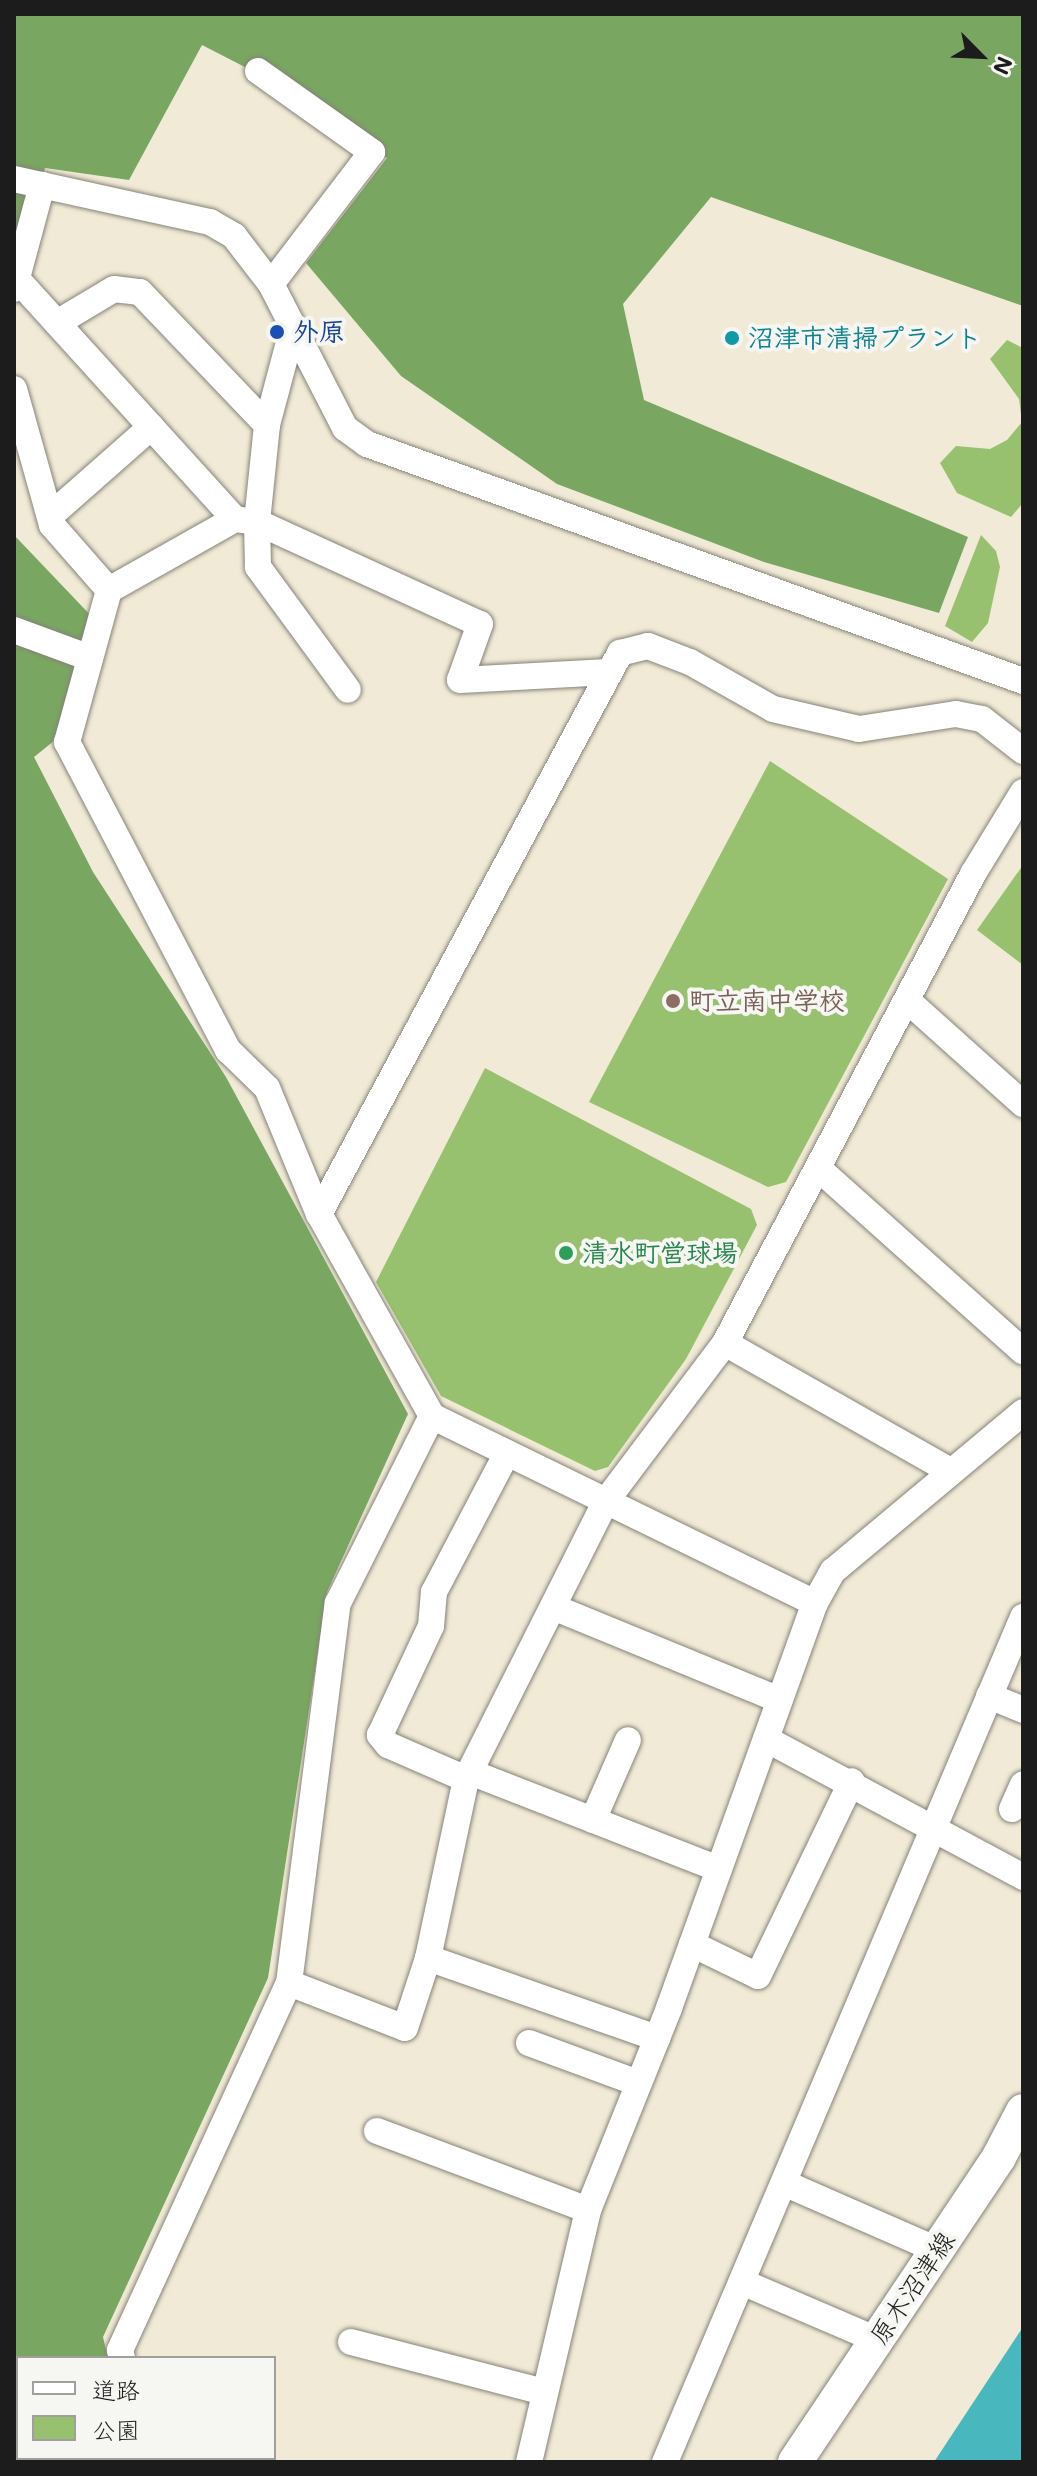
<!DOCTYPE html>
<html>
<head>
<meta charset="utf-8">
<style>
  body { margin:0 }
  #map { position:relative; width:1037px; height:2476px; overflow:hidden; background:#f1ead6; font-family:Mali,"Klee One",sans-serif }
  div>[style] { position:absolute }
  .green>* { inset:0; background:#97c16e }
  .forest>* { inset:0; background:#79a761 }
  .water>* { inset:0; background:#48b8be }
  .roads { filter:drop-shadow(0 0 2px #868379) drop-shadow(0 0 2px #868379) }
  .minor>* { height:26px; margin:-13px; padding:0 13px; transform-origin:13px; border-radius:13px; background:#fff }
  .major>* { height:34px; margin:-17px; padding:0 17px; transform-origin:17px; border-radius:17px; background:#fff }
  .dots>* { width:22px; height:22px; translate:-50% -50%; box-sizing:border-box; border:4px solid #f6f6f2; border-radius:50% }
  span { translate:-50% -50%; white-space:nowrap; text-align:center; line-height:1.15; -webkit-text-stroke:8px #f6f6f2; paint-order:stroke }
  .transit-label { font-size:26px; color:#164399; font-weight:700 }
  .left { translate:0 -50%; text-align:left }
  .culture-label { font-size:26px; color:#0d838f; font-weight:700 }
  .education-label { font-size:26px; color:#785e54; font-weight:700 }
  .leisure-label { font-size:26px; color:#27864d; font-weight:700 }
  .street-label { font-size:26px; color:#1c1c1c }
  .frame { position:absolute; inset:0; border:16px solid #1c1c1c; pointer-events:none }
  .legend { position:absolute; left:16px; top:2356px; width:260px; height:104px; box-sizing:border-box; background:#f6f6f2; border:2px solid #9f9f9c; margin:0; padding:10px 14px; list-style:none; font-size:24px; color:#1c1c1c }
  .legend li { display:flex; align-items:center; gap:16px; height:40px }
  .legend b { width:40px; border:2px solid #9f9f9c }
  .north { position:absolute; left:941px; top:16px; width:80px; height:80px; -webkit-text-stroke:6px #f6f6f2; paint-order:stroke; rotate:114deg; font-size:22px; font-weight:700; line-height:32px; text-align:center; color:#1c1c1c }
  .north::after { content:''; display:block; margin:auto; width:28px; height:36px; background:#1c1c1c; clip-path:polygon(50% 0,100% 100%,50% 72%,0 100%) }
</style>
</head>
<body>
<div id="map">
  <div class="green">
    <i style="clip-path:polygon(1007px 340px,1023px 348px,1023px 503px,1011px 517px,957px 493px,940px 463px,956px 446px,990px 449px,1007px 440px,1022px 422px,1019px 399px,990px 359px)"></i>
    <i style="clip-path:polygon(981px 535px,996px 551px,1000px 567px,988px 623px,972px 642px,945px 626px)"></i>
    <i style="clip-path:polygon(770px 761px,948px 879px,786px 1182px,768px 1187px,589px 1102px)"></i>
    <i style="clip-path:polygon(1023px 865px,1023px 965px,977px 930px)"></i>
    <i style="clip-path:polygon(485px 1068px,751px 1209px,757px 1225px,686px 1359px,608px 1467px,595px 1471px,441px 1396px,376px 1282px)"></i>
  </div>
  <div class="forest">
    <i style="clip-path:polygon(14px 14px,1023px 14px,1023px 306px,711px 197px,623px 304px,644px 400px,968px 537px,939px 613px,764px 562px,557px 484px,401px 376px,306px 263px,387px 158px,272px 81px,202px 45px,129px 180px,45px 168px,14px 267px)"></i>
    <i style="clip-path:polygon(14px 535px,96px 621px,60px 736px,34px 757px,93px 872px,226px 1077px,408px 1414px,327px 1592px,268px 1978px,103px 2337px,108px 2358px,18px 2358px,18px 2458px,134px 2462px,14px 2462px)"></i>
  </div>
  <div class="water">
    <i style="clip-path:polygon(1023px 2327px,1023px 2462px,934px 2462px)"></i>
  </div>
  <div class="roads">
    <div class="minor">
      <i style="left:258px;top:71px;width:140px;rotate:35.4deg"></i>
      <i style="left:372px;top:152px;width:166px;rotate:127.4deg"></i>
      <i style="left:14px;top:179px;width:201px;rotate:12.4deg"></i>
      <i style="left:210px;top:222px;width:28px;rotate:30deg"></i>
      <i style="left:234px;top:236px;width:61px;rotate:52.4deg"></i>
      <i style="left:271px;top:284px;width:162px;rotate:62.8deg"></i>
      <i style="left:345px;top:428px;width:27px;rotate:36deg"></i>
      <i style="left:367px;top:444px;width:697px;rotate:19.86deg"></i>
      <i style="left:17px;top:279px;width:324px;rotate:47.8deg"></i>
      <i style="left:235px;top:519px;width:22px;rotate:8deg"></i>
      <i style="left:257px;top:522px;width:45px;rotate:88.7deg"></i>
      <i style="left:258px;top:567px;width:152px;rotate:53.8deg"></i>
      <i style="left:14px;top:289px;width:108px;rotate:-74.9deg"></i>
      <i style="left:57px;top:323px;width:66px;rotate:-30.8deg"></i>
      <i style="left:114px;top:289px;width:26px;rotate:7deg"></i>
      <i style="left:140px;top:292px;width:184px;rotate:46.3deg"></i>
      <i style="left:292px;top:331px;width:97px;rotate:104.9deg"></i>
      <i style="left:267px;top:425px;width:98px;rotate:95.9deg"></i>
      <i style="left:257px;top:522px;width:245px;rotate:24.6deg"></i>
      <i style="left:480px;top:624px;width:59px;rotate:109.7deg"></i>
      <i style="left:460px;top:680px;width:149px;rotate:-3.1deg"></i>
      <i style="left:14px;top:389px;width:141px;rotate:74.4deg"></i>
      <i style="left:52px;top:525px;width:86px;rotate:48.8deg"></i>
      <i style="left:109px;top:590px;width:158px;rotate:105.4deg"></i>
      <i style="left:67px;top:742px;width:348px;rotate:62.4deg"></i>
      <i style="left:228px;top:1050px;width:54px;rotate:44.3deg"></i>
      <i style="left:267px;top:1088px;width:136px;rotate:67.6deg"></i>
      <i style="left:50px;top:516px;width:135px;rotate:-41.4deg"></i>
      <i style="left:109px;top:590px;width:145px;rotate:-29.4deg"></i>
      <i style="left:14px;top:630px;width:81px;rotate:20.2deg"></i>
      <i style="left:907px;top:1000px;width:156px;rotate:41.9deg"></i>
      <i style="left:818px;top:1168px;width:275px;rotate:41.8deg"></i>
      <i style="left:725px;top:1343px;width:257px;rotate:29.6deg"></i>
      <i style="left:815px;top:1603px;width:426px;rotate:-154deg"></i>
      <i style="left:432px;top:1416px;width:231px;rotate:-119.2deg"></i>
      <i style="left:319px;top:1214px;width:637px;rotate:-61.78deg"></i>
      <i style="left:620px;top:653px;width:29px;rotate:-14deg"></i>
      <i style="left:648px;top:646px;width:45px;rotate:20.9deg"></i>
      <i style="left:690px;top:662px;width:95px;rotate:29.5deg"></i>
      <i style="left:773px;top:709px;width:88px;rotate:13.1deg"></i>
      <i style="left:859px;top:729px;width:98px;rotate:-8.8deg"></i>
      <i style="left:956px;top:714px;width:26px;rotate:11deg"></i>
      <i style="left:982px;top:719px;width:52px;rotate:38deg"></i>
      <i style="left:553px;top:1607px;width:245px;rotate:22.3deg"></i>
      <i style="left:989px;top:1696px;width:37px;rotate:22deg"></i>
      <i style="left:766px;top:1739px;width:292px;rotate:28.2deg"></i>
      <i style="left:470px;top:1772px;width:267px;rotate:21.3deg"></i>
      <i style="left:466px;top:1779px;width:85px;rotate:-156.4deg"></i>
      <i style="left:388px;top:1745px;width:13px;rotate:-129deg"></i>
      <i style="left:380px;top:1735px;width:120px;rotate:-64.9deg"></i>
      <i style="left:431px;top:1626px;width:34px;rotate:-85deg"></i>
      <i style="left:434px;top:1592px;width:157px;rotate:-62.3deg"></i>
      <i style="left:1012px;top:1809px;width:27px;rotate:-66deg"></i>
      <i style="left:593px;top:1820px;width:87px;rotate:-66.4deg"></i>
      <i style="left:692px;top:1944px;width:73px;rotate:25.9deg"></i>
      <i style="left:758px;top:1976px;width:216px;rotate:-64.3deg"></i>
      <i style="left:428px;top:1958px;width:243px;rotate:19.3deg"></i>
      <i style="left:289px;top:1983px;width:124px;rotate:21.2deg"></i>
      <i style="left:405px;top:2028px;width:74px;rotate:-71.8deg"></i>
      <i style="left:428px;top:1958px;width:183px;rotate:-78deg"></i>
      <i style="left:466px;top:1779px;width:311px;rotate:-63.3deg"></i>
      <i style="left:606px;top:1501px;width:198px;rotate:-53deg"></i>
      <i style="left:725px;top:1343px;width:531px;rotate:-62.13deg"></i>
      <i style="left:973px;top:874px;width:96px;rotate:-58.6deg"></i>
      <i style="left:529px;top:2043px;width:116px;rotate:20.2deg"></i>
      <i style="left:377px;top:2131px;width:225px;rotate:20.5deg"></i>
      <i style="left:784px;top:2183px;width:167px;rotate:23.6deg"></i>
      <i style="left:742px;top:2282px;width:147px;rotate:23.2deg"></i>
      <i style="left:351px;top:2342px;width:200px;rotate:14.5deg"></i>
      <i style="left:122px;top:2358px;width:8px;rotate:-104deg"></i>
      <i style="left:120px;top:2350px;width:404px;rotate:-65.3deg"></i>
      <i style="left:289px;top:1983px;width:383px;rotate:-82.7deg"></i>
      <i style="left:338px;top:1603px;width:209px;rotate:-63.3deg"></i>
      <i style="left:146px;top:2458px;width:4px;rotate:76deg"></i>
      <i style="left:529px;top:2462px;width:259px;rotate:-76.8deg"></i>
      <i style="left:588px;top:2210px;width:218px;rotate:-68.1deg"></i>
      <i style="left:669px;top:2008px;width:431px;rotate:-70.2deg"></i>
      <i style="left:815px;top:1603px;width:37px;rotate:-61deg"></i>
      <i style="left:833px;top:1571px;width:248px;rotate:-39.9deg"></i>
      <i style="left:665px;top:2462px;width:918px;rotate:-67.04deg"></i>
    </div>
    <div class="major">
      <i style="left:795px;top:2462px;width:367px;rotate:-56.2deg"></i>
      <i style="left:999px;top:2157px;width:52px;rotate:-62.4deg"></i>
    </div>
  </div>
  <div class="dots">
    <i style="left:277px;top:332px;background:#1a4fb4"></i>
    <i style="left:732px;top:338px;background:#0f9aa8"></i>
    <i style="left:673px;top:1001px;background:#8d6e63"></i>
    <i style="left:566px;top:1253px;background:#2e9e5b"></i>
  </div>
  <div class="transit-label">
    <span class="left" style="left:293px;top:332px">外原</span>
  </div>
  <div class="culture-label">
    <span class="left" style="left:748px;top:338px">沼津市清掃プラント</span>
  </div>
  <div class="education-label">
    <span class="left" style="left:689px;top:1001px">町立南中学校</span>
  </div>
  <div class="leisure-label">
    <span class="left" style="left:582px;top:1253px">清水町営球場</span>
  </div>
  <div class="street-label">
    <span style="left:912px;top:2288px;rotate:-56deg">原木沼津線</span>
  </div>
  <div class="frame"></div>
  <ul class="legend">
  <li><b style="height:10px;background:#fff"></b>道路</li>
  <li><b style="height:22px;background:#97c16e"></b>公園</li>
  </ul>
  <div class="north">N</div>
</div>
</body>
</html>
